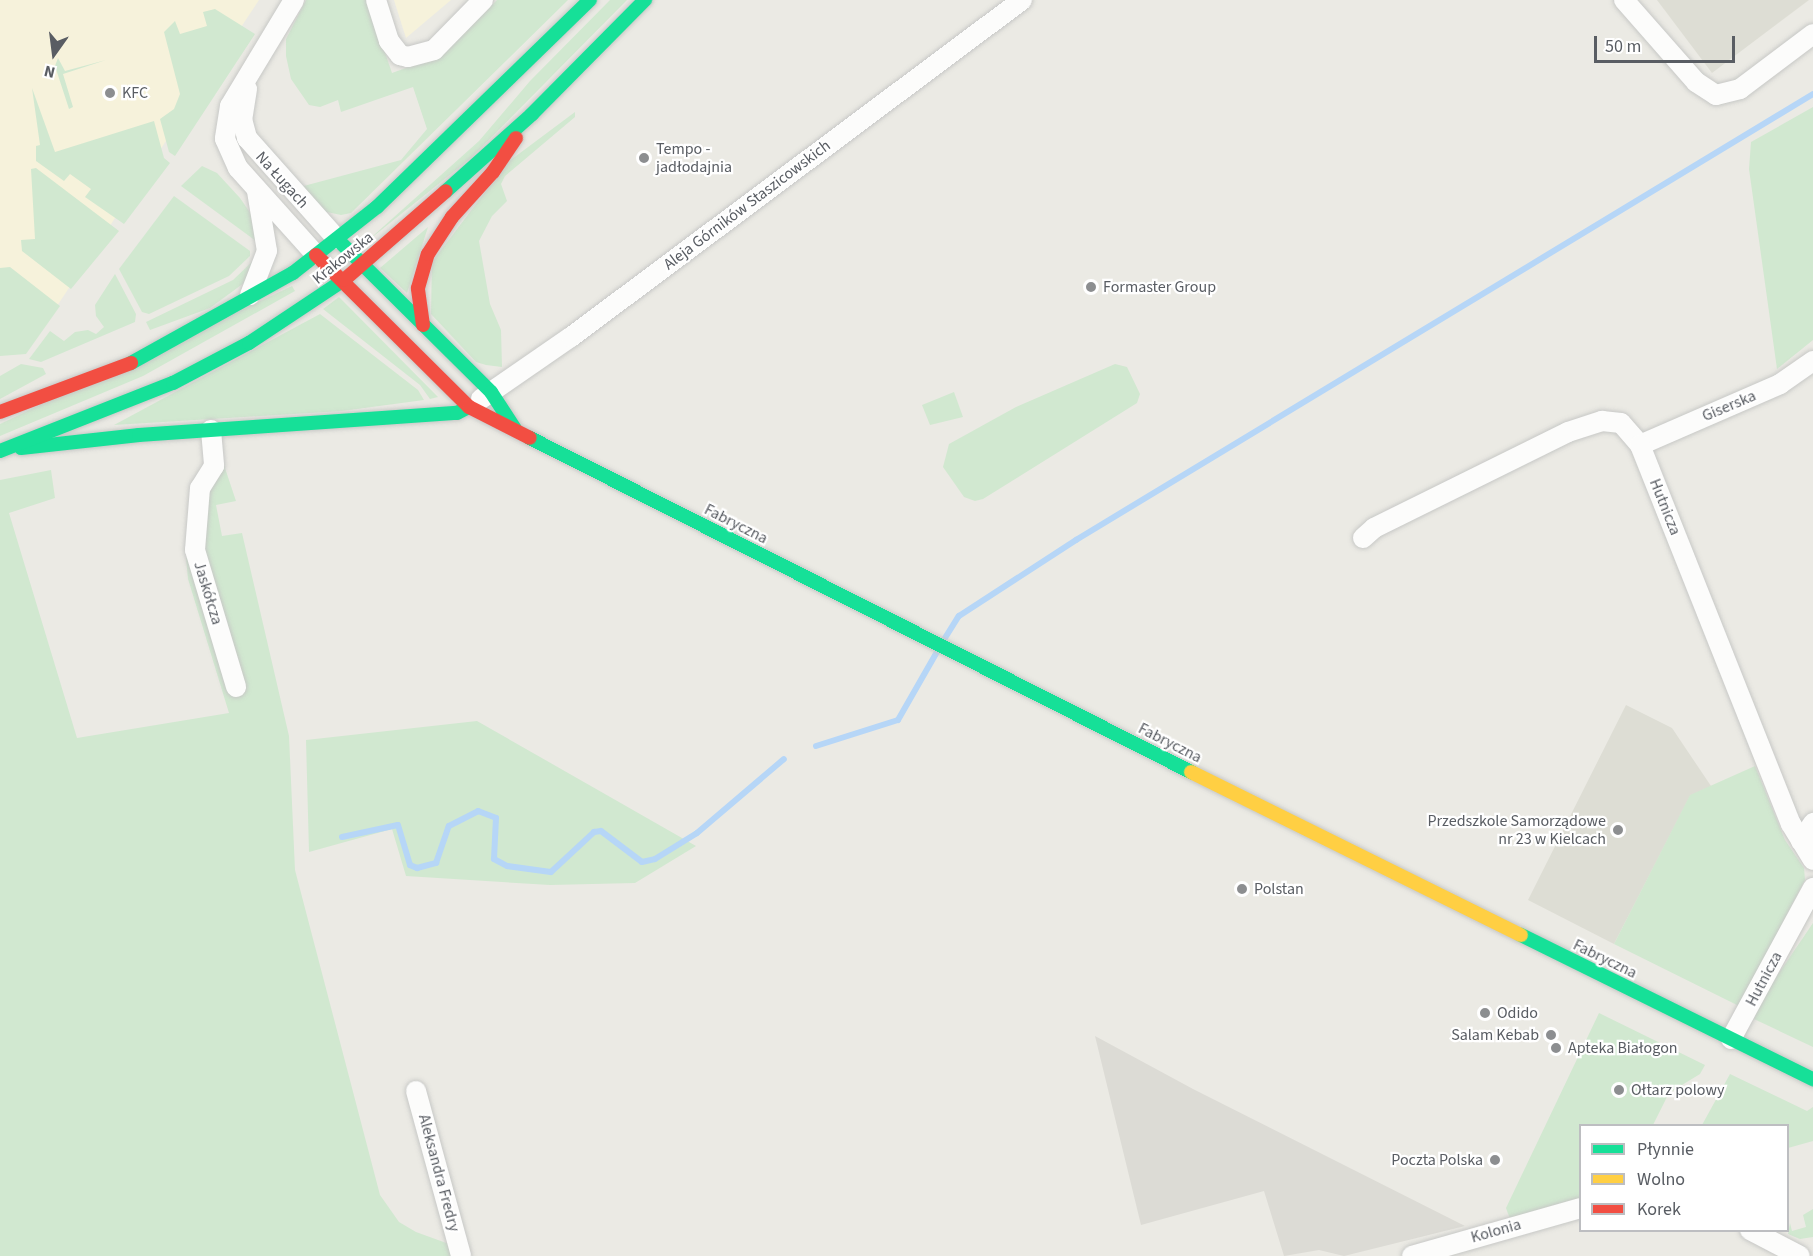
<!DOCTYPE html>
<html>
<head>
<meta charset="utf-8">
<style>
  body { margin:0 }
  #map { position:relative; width:1813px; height:1256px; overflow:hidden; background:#ebeae4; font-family:"Source Sans 3",sans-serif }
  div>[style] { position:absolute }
  .commercial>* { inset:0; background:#f6f2db }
  .industrial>* { inset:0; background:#dcdbd5 }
  .education>* { inset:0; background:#ddddd4 }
  .green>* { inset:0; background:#d1e8d0 }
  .stream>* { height:6px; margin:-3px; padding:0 3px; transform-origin:3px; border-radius:3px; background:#b6d6f7 }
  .roads { filter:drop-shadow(0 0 2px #c7c8c6) drop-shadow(0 0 2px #c7c8c6) }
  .street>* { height:20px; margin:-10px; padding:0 10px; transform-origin:10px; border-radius:10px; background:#fcfcfb }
  .fast>* { height:14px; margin:-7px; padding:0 7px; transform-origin:7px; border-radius:7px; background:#16e098 }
  .slow>* { height:14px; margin:-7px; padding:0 7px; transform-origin:7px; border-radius:7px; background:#ffcf43 }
  .jam>* { height:14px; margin:-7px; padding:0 7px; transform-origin:7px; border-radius:7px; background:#f24e42 }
  .dots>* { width:16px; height:16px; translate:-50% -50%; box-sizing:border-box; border:3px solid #fff; border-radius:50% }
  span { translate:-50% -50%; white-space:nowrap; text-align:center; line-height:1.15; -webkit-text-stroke:4.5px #fff; paint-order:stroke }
  .poi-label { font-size:16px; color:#595d63 }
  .left { translate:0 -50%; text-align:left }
  .right { translate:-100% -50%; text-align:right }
  .street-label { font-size:16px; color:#595d63 }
  .legend { position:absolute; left:1579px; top:1124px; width:210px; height:108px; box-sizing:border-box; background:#fff; border:2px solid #bdbec1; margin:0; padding:8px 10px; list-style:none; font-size:18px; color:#595d63 }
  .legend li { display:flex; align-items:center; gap:12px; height:30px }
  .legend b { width:30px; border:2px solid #bdbec1 }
  .north { position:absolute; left:24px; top:24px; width:60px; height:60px; -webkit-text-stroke:4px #fff; paint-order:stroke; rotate:194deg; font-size:16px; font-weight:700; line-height:24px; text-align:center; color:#595d63 }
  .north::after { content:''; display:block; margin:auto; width:21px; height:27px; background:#595d63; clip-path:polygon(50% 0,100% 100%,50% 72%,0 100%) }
  .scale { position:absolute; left:1594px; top:36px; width:141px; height:27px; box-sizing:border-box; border:3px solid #595d63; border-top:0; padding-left:8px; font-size:18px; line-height:21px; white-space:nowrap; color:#595d63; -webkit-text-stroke:4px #fff; paint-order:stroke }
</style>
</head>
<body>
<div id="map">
  <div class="commercial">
    <i style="clip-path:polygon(0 0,259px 0,59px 303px,23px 352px,0 353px)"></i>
    <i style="clip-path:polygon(394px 0,451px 0,406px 38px)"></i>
  </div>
  <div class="industrial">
    <i style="clip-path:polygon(1095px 1036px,1193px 1089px,1465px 1226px,1344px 1256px,1319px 1250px,1284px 1256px,1264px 1191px,1141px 1225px)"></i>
  </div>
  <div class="education">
    <i style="clip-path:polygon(1657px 0,1809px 0,1712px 73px)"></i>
    <i style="clip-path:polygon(1626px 705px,1672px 728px,1711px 786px,1690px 796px,1614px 944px,1528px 900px)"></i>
  </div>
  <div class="green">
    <i style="clip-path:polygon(306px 0,367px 0,392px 73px,442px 55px,497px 0,568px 0,351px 213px,341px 215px,322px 211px,300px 187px,401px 160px,427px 129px,413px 87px,341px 112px,338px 100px,320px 107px,309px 105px,291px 79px,286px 56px,286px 39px)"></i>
    <i style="clip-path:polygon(610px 0,627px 0,472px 157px,365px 243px,479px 141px,530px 81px)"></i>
    <i style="clip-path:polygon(215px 9px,255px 34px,175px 156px,169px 152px,160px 119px,174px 109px,180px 94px,164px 32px,175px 21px,180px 34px,207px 26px,203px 12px)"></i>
    <i style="clip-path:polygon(58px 58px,65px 71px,106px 60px,63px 74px,73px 107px,69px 109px,55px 66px)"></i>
    <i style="clip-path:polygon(32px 88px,55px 152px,154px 121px,164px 158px,170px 163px,124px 224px,85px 197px,91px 189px,70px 174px,64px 181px,36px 161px,36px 146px,40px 145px)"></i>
    <i style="clip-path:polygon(1813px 107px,1813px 340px,1777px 369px,1749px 169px,1751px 142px)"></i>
    <i style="clip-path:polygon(575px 112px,575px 117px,505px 176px,501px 184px,507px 201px,492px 216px,479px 241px,490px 304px,501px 330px,502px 367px,486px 365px,476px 362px,431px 314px,432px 262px,508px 162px)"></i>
    <i style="clip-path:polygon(202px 166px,217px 173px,240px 198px,253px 217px,260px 244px,181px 186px)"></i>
    <i style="clip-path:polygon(36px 168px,119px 231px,71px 289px,22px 251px,21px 240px,35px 239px,31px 169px)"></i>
    <i style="clip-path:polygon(174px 196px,250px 251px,250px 256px,229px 276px,149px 314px,142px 312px,119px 269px)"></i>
    <i style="clip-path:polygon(428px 227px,407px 293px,380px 268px)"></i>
    <i style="clip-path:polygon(258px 256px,248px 280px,210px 308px,150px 330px,146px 322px,233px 280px)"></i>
    <i style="clip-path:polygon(10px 267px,60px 306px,26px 354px,0 356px,0 268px)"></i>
    <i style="clip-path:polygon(115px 274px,136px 314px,135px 322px,41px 362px,29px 359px,50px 331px,64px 341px,75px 332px,88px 330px,96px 334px,104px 327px,96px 316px,95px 305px)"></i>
    <i style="clip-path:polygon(292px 286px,295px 291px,143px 376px,0 436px,0 424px)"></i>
    <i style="clip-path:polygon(339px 297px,438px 397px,430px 399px,420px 385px,323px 309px)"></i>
    <i style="clip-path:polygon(320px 314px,418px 390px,424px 400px,342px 411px,114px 425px)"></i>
    <i style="clip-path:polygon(21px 364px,43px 368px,46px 374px,0 399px,0 376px)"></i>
    <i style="clip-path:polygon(1115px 364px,1127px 367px,1140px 394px,1137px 403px,983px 499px,975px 501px,964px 497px,943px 467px,949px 444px,1016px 407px)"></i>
    <i style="clip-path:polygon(954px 392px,963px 417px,930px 425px,922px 405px)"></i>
    <i style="clip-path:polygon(221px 456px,236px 501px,216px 505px,222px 536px,242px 533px,289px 736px,295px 870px,380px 1195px,399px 1222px,416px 1232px,449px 1244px,453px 1256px,0 1256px,0 480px,51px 470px,55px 498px,9px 513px,77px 738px,229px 713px,188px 579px,186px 558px,197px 556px,202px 498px)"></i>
    <i style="clip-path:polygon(477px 721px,696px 846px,635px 883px,550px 885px,406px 876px,392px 829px,309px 852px,306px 740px)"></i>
    <i style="clip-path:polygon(1755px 766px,1785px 840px,1804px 868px,1805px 880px,1739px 1006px,1614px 944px,1690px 795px)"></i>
    <i style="clip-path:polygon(1813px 923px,1813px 1047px,1754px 1019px,1758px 1004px)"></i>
    <i style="clip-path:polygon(1599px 1013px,1705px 1065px,1700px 1074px,1669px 1093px,1653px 1125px,1580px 1126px,1580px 1199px,1510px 1219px,1506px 1208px)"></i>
    <i style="clip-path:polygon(1730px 1074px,1807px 1111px,1813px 1107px,1813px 1141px,1788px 1148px,1788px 1126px,1702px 1125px)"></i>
    <i style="clip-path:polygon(1813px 1209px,1813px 1237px,1800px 1239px,1788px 1234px,1790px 1223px,1792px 1231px,1806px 1227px,1803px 1215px)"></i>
  </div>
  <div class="stream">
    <i style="left:945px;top:638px;width:26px;rotate:-58deg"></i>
    <i style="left:959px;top:616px;width:140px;rotate:-33deg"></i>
    <i style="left:1076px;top:540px;width:861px;rotate:-31.18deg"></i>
    <i style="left:816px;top:746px;width:86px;rotate:-17.6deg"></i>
    <i style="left:898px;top:720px;width:78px;rotate:-60.2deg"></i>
    <i style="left:342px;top:837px;width:57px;rotate:-12.1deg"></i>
    <i style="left:398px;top:825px;width:42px;rotate:73.3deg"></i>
    <i style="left:410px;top:865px;width:8px;rotate:23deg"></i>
    <i style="left:417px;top:868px;width:20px;rotate:-15deg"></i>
    <i style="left:436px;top:863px;width:39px;rotate:-71deg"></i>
    <i style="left:449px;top:826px;width:33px;rotate:-27deg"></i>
    <i style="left:478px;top:811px;width:19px;rotate:21deg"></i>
    <i style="left:496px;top:818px;width:41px;rotate:92.8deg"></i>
    <i style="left:494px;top:859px;width:15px;rotate:28deg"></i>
    <i style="left:507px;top:866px;width:44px;rotate:7.8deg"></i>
    <i style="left:551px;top:872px;width:59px;rotate:-42.9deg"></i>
    <i style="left:594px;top:832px;width:7px;rotate:-8deg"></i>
    <i style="left:601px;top:831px;width:51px;rotate:37.1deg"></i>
    <i style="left:642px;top:862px;width:13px;rotate:-13deg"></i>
    <i style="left:655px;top:859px;width:49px;rotate:-31.8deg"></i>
    <i style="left:697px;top:833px;width:114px;rotate:-40.4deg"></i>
  </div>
  <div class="roads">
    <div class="street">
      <i style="left:294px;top:0;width:124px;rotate:121.1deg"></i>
      <i style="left:230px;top:106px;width:33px;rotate:99deg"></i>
      <i style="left:225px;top:139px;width:32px;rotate:66deg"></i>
      <i style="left:238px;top:168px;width:117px;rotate:48.1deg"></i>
      <i style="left:376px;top:0;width:43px;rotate:72.4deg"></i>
      <i style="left:389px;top:41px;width:18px;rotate:52deg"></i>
      <i style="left:400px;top:55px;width:8px;rotate:14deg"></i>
      <i style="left:408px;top:57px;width:27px;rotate:-15deg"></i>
      <i style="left:434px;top:50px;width:70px;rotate:-45.6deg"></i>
      <i style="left:1624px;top:0;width:109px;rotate:48.7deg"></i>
      <i style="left:1696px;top:82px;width:24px;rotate:33deg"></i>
      <i style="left:1716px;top:95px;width:25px;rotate:-14deg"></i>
      <i style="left:1740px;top:89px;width:91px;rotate:-37deg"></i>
      <i style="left:247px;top:89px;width:30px;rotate:99deg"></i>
      <i style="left:242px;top:119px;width:20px;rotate:75deg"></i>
      <i style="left:247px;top:138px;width:135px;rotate:48.3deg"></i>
      <i style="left:250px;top:295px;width:47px;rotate:-68.9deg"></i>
      <i style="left:267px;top:251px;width:61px;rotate:-99.5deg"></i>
      <i style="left:481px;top:399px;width:109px;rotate:-34.6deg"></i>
      <i style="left:571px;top:337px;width:563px;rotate:-36.77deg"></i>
      <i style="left:211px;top:430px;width:36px;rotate:85deg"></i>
      <i style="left:214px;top:466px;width:26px;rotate:122deg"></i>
      <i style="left:200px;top:488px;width:62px;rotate:94.6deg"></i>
      <i style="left:195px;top:550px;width:143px;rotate:73.3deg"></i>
      <i style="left:1640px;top:445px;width:153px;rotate:-23.5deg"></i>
      <i style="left:1780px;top:384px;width:40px;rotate:-34.9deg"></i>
      <i style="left:1363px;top:538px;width:15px;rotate:-42deg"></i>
      <i style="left:1374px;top:528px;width:216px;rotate:-26.3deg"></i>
      <i style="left:1568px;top:432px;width:36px;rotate:-18deg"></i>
      <i style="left:1602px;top:421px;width:19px;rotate:6deg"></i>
      <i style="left:1621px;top:423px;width:29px;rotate:49deg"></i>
      <i style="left:1640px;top:445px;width:408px;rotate:68.3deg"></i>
      <i style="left:1791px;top:824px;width:42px;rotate:58.6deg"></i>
      <i style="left:1801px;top:841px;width:22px;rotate:-56deg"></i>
      <i style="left:1731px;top:1039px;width:172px;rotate:-61.5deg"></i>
      <i style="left:416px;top:1091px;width:171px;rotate:74.7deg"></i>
      <i style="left:1750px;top:1230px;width:56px;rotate:27.5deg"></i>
      <i style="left:1412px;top:1256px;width:175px;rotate:-15.9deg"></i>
    </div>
    <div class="fast">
      <i style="left:446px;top:191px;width:115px;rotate:-41.8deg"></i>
      <i style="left:532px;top:114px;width:161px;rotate:-45.3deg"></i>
      <i style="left:337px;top:239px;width:217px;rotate:44.8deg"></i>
      <i style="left:491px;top:392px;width:44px;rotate:57deg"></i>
      <i style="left:131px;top:363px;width:185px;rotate:-29.1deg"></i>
      <i style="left:293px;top:273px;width:107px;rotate:-38.2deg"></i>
      <i style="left:377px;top:207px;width:297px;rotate:-44.2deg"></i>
      <i style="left:530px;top:438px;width:741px;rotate:26.81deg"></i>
      <i style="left:21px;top:448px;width:119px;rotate:-6.3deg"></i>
      <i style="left:139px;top:435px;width:319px;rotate:-4deg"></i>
      <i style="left:457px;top:413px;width:13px;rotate:-27deg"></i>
      <i style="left:0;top:451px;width:186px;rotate:-21.5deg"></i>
      <i style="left:173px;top:383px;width:86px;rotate:-27.8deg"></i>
      <i style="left:249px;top:343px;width:114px;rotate:-33.6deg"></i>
      <i style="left:1521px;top:935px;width:326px;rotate:26.3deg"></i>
    </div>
    <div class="slow">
      <i style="left:1191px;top:772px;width:368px;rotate:26.3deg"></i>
    </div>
    <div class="jam">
      <i style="left:316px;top:255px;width:216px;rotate:44.8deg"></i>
      <i style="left:469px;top:407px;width:68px;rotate:26.9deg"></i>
      <i style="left:344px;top:280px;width:135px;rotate:-41.1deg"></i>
      <i style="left:423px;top:325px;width:37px;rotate:-98deg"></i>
      <i style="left:418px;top:288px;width:35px;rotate:-74deg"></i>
      <i style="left:428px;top:254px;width:44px;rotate:-57deg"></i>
      <i style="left:452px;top:217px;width:61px;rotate:-47.7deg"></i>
      <i style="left:493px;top:172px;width:41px;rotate:-55.9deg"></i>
      <i style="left:0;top:412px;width:140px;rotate:-20.5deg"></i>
    </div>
  </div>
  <div class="dots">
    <i style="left:110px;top:93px;background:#8c8e90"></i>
    <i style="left:644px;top:158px;background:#8c8e90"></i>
    <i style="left:1091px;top:287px;background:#8c8e90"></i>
    <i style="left:1618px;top:830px;background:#8c8e90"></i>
    <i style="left:1242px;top:889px;background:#8c8e90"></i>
    <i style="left:1485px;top:1013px;background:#8c8e90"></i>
    <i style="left:1551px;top:1035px;background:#8c8e90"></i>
    <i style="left:1556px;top:1048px;background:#8c8e90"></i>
    <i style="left:1619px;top:1090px;background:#8c8e90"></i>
    <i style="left:1495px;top:1160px;background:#8c8e90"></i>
  </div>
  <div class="poi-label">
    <span class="left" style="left:122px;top:93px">KFC</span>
    <span class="left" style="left:656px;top:158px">Tempo -<br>jadłodajnia</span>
    <span class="left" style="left:1103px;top:287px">Formaster Group</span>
    <span class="right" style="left:1606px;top:830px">Przedszkole Samorządowe<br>nr 23 w Kielcach</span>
    <span class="left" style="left:1254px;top:889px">Polstan</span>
    <span class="left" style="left:1497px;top:1013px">Odido</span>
    <span class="right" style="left:1539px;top:1035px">Salam Kebab</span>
    <span class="left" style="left:1568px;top:1048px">Apteka Białogon</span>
    <span class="left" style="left:1631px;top:1090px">Ołtarz polowy</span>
    <span class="right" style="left:1483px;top:1160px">Poczta Polska</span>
  </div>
  <div class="street-label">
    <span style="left:282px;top:180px;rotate:48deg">Na Ługach</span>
    <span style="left:747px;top:205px;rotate:-37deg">Aleja Górników Staszicowskich</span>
    <span style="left:343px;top:258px;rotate:-39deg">Krakowska</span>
    <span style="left:1729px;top:406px;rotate:-23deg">Giserska</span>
    <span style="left:1665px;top:507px;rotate:68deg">Hutnicza</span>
    <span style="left:736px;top:524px;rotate:27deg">Fabryczna</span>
    <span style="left:208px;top:593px;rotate:73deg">Jaskółcza</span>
    <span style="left:1170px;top:743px;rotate:27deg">Fabryczna</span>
    <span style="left:1605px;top:959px;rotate:26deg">Fabryczna</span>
    <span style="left:1764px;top:979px;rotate:-62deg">Hutnicza</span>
    <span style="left:439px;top:1173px;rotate:75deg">Aleksandra Fredry</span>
    <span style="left:1496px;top:1231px;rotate:-16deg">Kolonia</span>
  </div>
  <ul class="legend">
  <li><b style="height:8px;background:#16e098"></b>Płynnie</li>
  <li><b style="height:8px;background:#ffcf43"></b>Wolno</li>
  <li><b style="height:8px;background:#f24e42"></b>Korek</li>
  </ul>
  <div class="north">N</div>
  <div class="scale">50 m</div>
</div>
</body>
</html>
